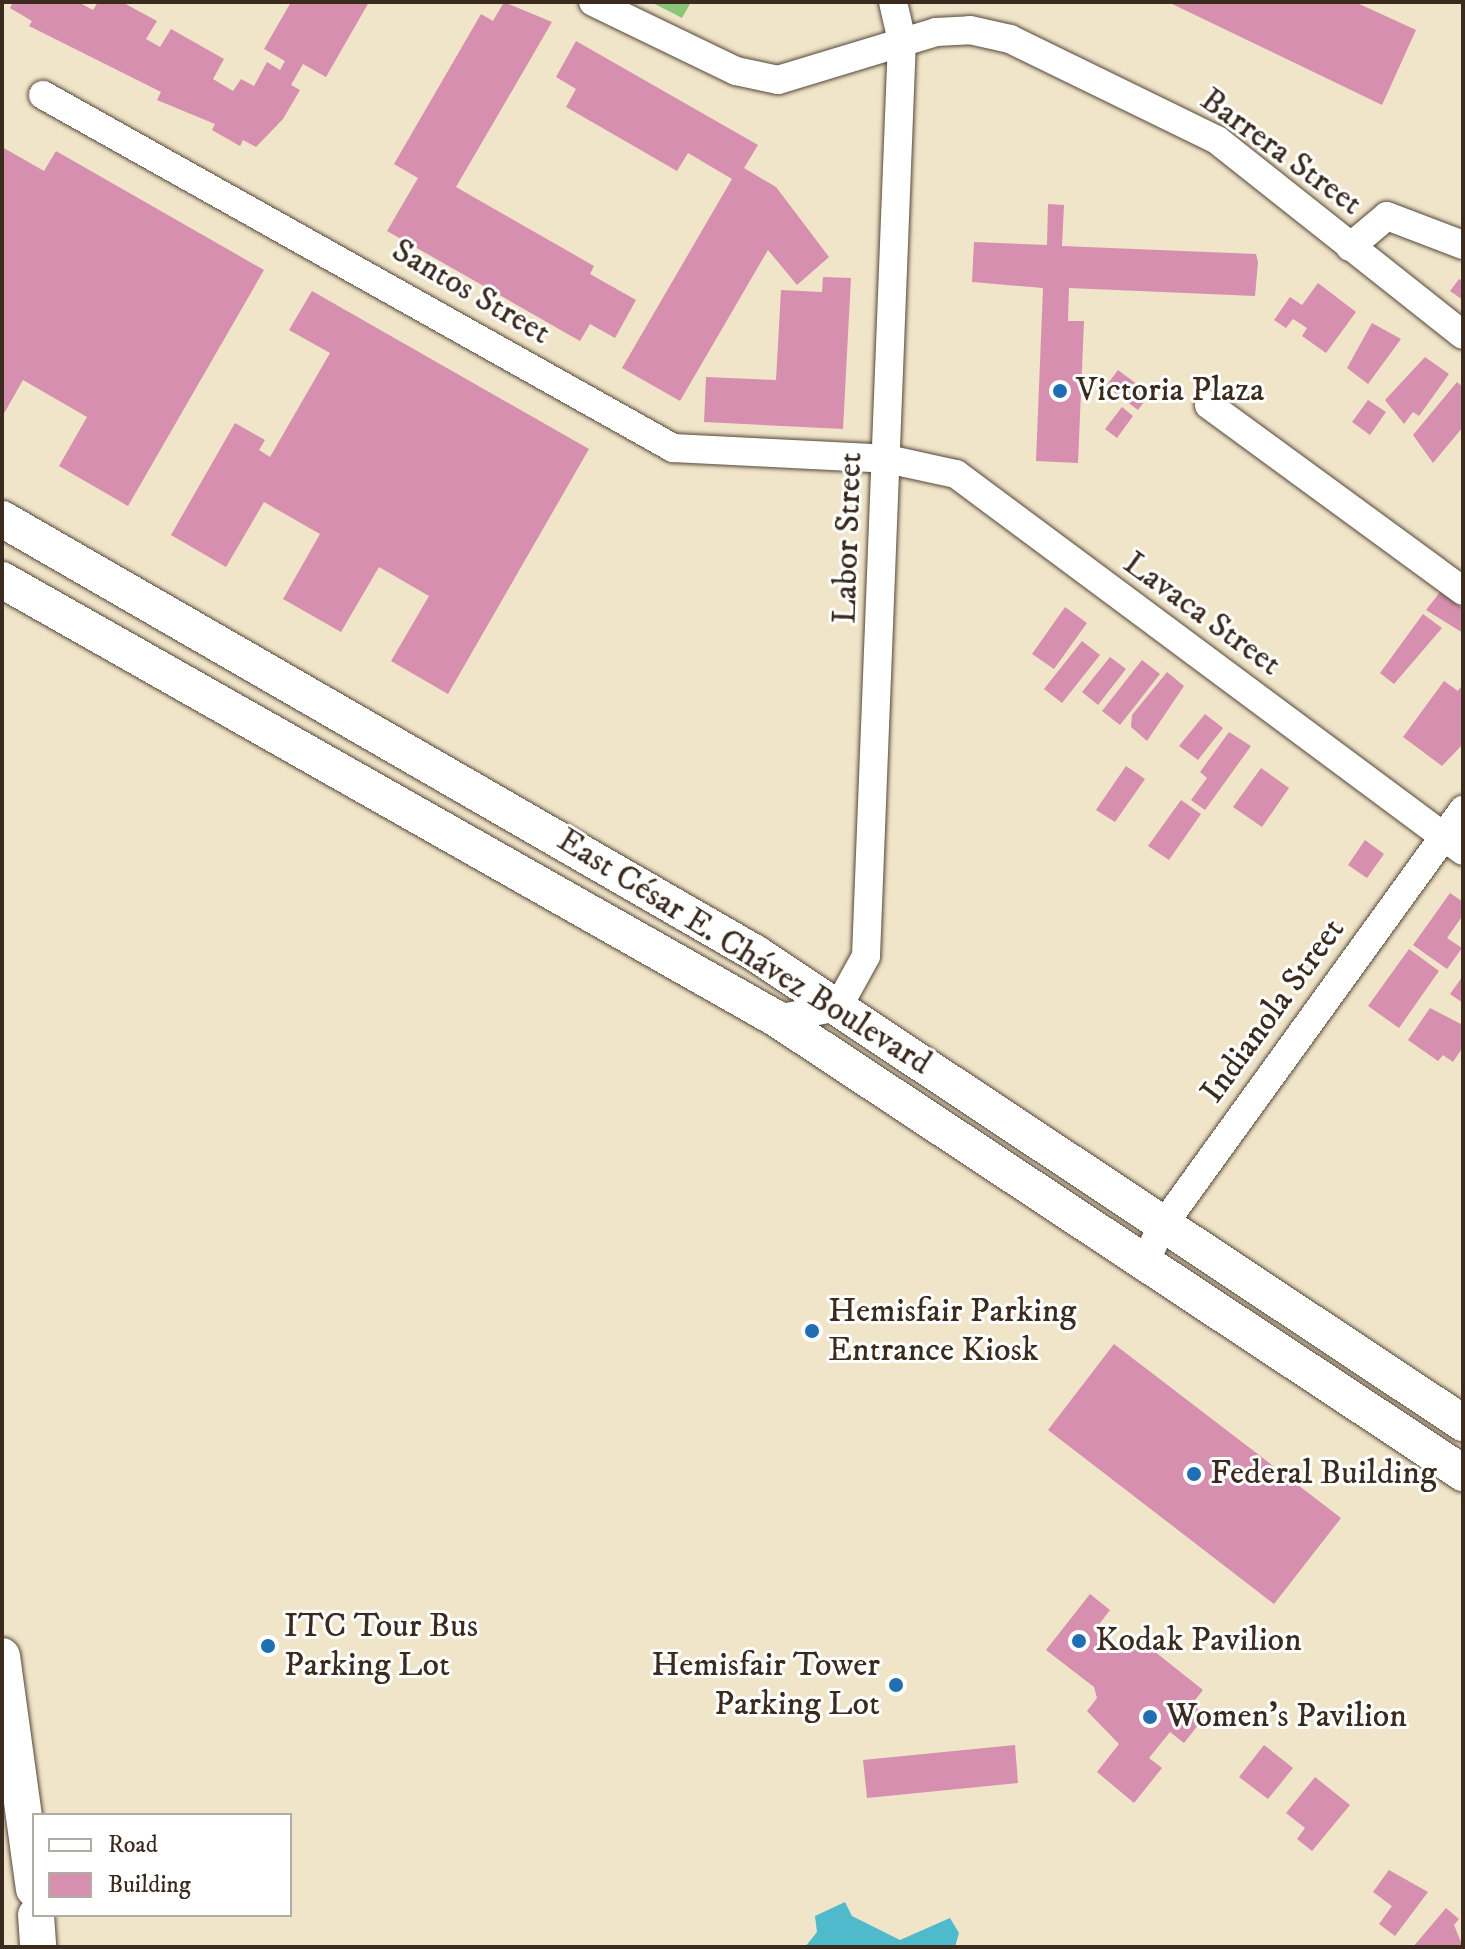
<!DOCTYPE html>
<html>
<head>
<meta charset="utf-8">
<style>
  body { margin:0 }
  #map { position:relative; width:1465px; height:1949px; overflow:hidden; background:#f0e5c9; font-family:"IM FELL DW Pica",serif }
  div>[style] { position:absolute }
  .green>* { inset:0; background:#8bc579 }
  .water>* { inset:0; background:#4fbacb }
  .building>* { inset:0; background:#d68fae }
  .roads { filter:drop-shadow(0 0 2px #564638) drop-shadow(0 0 2px #564638) }
  .minor>* { height:28px; margin:-14px; padding:0 14px; transform-origin:14px; border-radius:14px; background:#fff }
  .major>* { height:36px; margin:-18px; padding:0 18px; transform-origin:18px; border-radius:18px; background:#fff }
  .dots>* { width:22px; height:22px; translate:-50% -50%; box-sizing:border-box; border:4px solid #fff; border-radius:50% }
  span { translate:-50% -50%; white-space:nowrap; text-align:center; line-height:1.15; -webkit-text-stroke:6px #fff; paint-order:stroke }
  .street-label { font-size:34px; color:#3b2a1e }
  .poi-label { font-size:34px; color:#3b2a1e }
  .left { translate:0 -50%; text-align:left }
  .right { translate:-100% -50%; text-align:right }
  .frame { position:absolute; inset:0; border:4px solid #3b2a1e; pointer-events:none }
  .legend { position:absolute; left:32px; top:1813px; width:260px; height:104px; box-sizing:border-box; background:#fff; border:2px solid #b1aaa5; margin:0; padding:10px 14px; list-style:none; font-size:24px; color:#3b2a1e }
  .legend li { display:flex; align-items:center; gap:16px; height:40px }
  .legend b { width:40px; border:2px solid #b1aaa5 }
</style>
</head>
<body>
<div id="map">
  <div class="green">
    <i style="clip-path:polygon(651px 2px,691px 2px,682px 18px)"></i>
  </div>
  <div class="water">
    <i style="clip-path:polygon(845px 1902px,852px 1916px,900px 1940px,950px 1918px,959px 1933px,955px 1947px,805px 1947px,817px 1932px,815px 1916px)"></i>
  </div>
  <div class="building">
    <i style="clip-path:polygon(13px 2px,78px 2px,93px 10px,98px 2px,122px 2px,157px 21px,146px 39px,160px 47px,171px 29px,224px 59px,213px 79px,233px 91px,241px 79px,254px 86px,267px 62px,280px 70px,285px 61px,264px 49px,291px 2px,369px 2px,326px 77px,303px 64px,291px 85px,300px 90px,283px 119px,256px 147px,243px 140px,240px 146px,212px 130px,215px 124px,157px 100px,161px 92px,29px 26px,32px 21px,10px 8px)"></i>
    <i style="clip-path:polygon(504px 2px,552px 22px,456px 187px,594px 266px,590px 274px,636px 300px,615px 338px,590px 324px,580px 341px,387px 231px,418px 178px,394px 164px,481px 14px,493px 21px)"></i>
    <i style="clip-path:polygon(1168px 2px,1355px 2px,1416px 30px,1382px 105px)"></i>
    <i style="clip-path:polygon(576px 41px,758px 145px,744px 168px,776px 187px,829px 257px,797px 285px,768px 250px,680px 401px,622px 368px,732px 179px,688px 153px,677px 171px,566px 107px,576px 89px,556px 77px)"></i>
    <i style="clip-path:polygon(2px 147px,44px 171px,56px 151px,264px 270px,128px 506px,59px 466px,87px 417px,23px 380px,2px 417px)"></i>
    <i style="clip-path:polygon(1048px 204px,1064px 205px,1062px 246px,1256px 254px,1258px 262px,1255px 296px,1069px 288px,1068px 321px,1084px 321px,1078px 463px,1036px 461px,1043px 288px,972px 282px,974px 242px,1047px 245px)"></i>
    <i style="clip-path:polygon(823px 277px,851px 278px,843px 429px,704px 422px,706px 377px,776px 380px,781px 290px,822px 292px)"></i>
    <i style="clip-path:polygon(1459px 279px,1463px 281px,1463px 300px,1450px 291px)"></i>
    <i style="clip-path:polygon(1318px 283px,1356px 312px,1326px 353px,1302px 336px,1307px 328px,1293px 319px,1286px 328px,1274px 320px,1290px 297px,1302px 305px)"></i>
    <i style="clip-path:polygon(312px 291px,589px 449px,448px 694px,391px 661px,429px 596px,379px 567px,341px 632px,283px 599px,320px 534px,264px 502px,226px 567px,171px 535px,235px 423px,265px 440px,259px 450px,270px 457px,330px 353px,289px 330px)"></i>
    <i style="clip-path:polygon(1372px 323px,1401px 339px,1368px 384px,1347px 368px)"></i>
    <i style="clip-path:polygon(1425px 357px,1449px 374px,1419px 416px,1413px 412px,1404px 424px,1385px 400px)"></i>
    <i style="clip-path:polygon(1118px 370px,1150px 394px,1138px 410px,1106px 386px)"></i>
    <i style="clip-path:polygon(1457px 382px,1463px 387px,1463px 427px,1433px 463px,1413px 435px)"></i>
    <i style="clip-path:polygon(1368px 400px,1386px 412px,1370px 435px,1352px 422px)"></i>
    <i style="clip-path:polygon(1122px 407px,1133px 416px,1117px 438px,1105px 429px)"></i>
    <i style="clip-path:polygon(1440px 592px,1463px 609px,1463px 633px,1426px 610px)"></i>
    <i style="clip-path:polygon(1065px 607px,1087px 623px,1054px 669px,1032px 654px)"></i>
    <i style="clip-path:polygon(1423px 614px,1442px 628px,1394px 684px,1380px 673px)"></i>
    <i style="clip-path:polygon(1082px 641px,1100px 655px,1062px 703px,1044px 689px)"></i>
    <i style="clip-path:polygon(1110px 657px,1126px 669px,1098px 705px,1082px 692px)"></i>
    <i style="clip-path:polygon(1142px 660px,1160px 674px,1120px 725px,1102px 711px)"></i>
    <i style="clip-path:polygon(1167px 672px,1184px 686px,1147px 741px,1131px 727px,1132px 715px)"></i>
    <i style="clip-path:polygon(1444px 681px,1458px 691px,1463px 684px,1463px 744px,1442px 766px,1403px 737px)"></i>
    <i style="clip-path:polygon(1205px 714px,1223px 728px,1198px 760px,1179px 746px)"></i>
    <i style="clip-path:polygon(1229px 732px,1251px 746px,1205px 810px,1191px 800px,1207px 778px,1200px 772px)"></i>
    <i style="clip-path:polygon(1126px 766px,1145px 779px,1115px 822px,1096px 810px)"></i>
    <i style="clip-path:polygon(1261px 768px,1289px 788px,1262px 827px,1233px 807px)"></i>
    <i style="clip-path:polygon(1181px 800px,1201px 814px,1169px 860px,1148px 846px)"></i>
    <i style="clip-path:polygon(1365px 840px,1384px 854px,1367px 878px,1348px 865px)"></i>
    <i style="clip-path:polygon(1450px 893px,1463px 902px,1463px 915px,1447px 938px,1462px 948px,1447px 969px,1413px 945px)"></i>
    <i style="clip-path:polygon(1409px 949px,1439px 971px,1399px 1028px,1368px 1006px)"></i>
    <i style="clip-path:polygon(1463px 976px,1463px 1003px,1450px 994px)"></i>
    <i style="clip-path:polygon(1430px 1008px,1463px 1025px,1463px 1047px,1453px 1062px,1443px 1055px,1438px 1061px,1408px 1040px)"></i>
    <i style="clip-path:polygon(1114px 1344px,1341px 1518px,1274px 1604px,1048px 1430px)"></i>
    <i style="clip-path:polygon(1090px 1594px,1110px 1610px,1094px 1631px,1121px 1653px,1135px 1636px,1203px 1690px,1192px 1704px,1206px 1715px,1184px 1743px,1170px 1732px,1149px 1758px,1162px 1768px,1134px 1803px,1097px 1772px,1119px 1744px,1087px 1711px,1097px 1698px,1094px 1687px,1046px 1650px)"></i>
    <i style="clip-path:polygon(1015px 1745px,1018px 1783px,867px 1798px,863px 1760px)"></i>
    <i style="clip-path:polygon(1264px 1745px,1293px 1768px,1268px 1799px,1239px 1777px)"></i>
    <i style="clip-path:polygon(1315px 1777px,1350px 1805px,1312px 1851px,1297px 1839px,1305px 1828px,1286px 1813px)"></i>
    <i style="clip-path:polygon(1389px 1870px,1428px 1892px,1395px 1936px,1379px 1924px,1392px 1906px,1373px 1892px)"></i>
    <i style="clip-path:polygon(1446px 1908px,1459px 1919px,1454px 1925px,1463px 1947px,1413px 1947px)"></i>
  </div>
  <div class="roads">
    <div class="minor">
      <i style="left:593px;top:2px;width:159px;rotate:25.8deg"></i>
      <i style="left:736px;top:71px;width:43px;rotate:12.1deg"></i>
      <i style="left:778px;top:80px;width:165px;rotate:-16.9deg"></i>
      <i style="left:936px;top:32px;width:34px;rotate:-3deg"></i>
      <i style="left:970px;top:30px;width:41px;rotate:12.7deg"></i>
      <i style="left:1010px;top:39px;width:230px;rotate:26deg"></i>
      <i style="left:1217px;top:140px;width:314px;rotate:38.4deg"></i>
      <i style="left:43px;top:95px;width:722px;rotate:29.26deg"></i>
      <i style="left:673px;top:448px;width:214px;rotate:2.9deg"></i>
      <i style="left:887px;top:459px;width:71px;rotate:12.3deg"></i>
      <i style="left:956px;top:474px;width:632px;rotate:36.63deg"></i>
      <i style="left:1350px;top:247px;width:48px;rotate:-40deg"></i>
      <i style="left:1387px;top:216px;width:81px;rotate:20.9deg"></i>
      <i style="left:1209px;top:405px;width:315px;rotate:36.2deg"></i>
      <i style="left:777px;top:1019px;width:62px;rotate:-11.1deg"></i>
      <i style="left:838px;top:1007px;width:58px;rotate:-61.2deg"></i>
      <i style="left:866px;top:956px;width:916px;rotate:-87.75deg"></i>
      <i style="left:902px;top:41px;width:40px;rotate:-103deg"></i>
      <i style="left:1147px;top:1258px;width:33px;rotate:-65deg"></i>
      <i style="left:1161px;top:1228px;width:516px;rotate:-54.15deg"></i>
    </div>
    <div class="major">
      <i style="left:2px;top:519px;width:869px;rotate:29.96deg"></i>
      <i style="left:755px;top:953px;width:850px;rotate:33.58deg"></i>
      <i style="left:2px;top:580px;width:891px;rotate:29.53deg"></i>
      <i style="left:777px;top:1019px;width:823px;rotate:33.5deg"></i>
      <i style="left:2px;top:1656px;width:235px;rotate:82.2deg"></i>
      <i style="left:36px;top:1915px;width:32px;rotate:86deg"></i>
    </div>
  </div>
  <div class="dots">
    <i style="left:1060px;top:391px;background:#1f6fb2"></i>
    <i style="left:812px;top:1331px;background:#1f6fb2"></i>
    <i style="left:1194px;top:1474px;background:#1f6fb2"></i>
    <i style="left:1079px;top:1641px;background:#1f6fb2"></i>
    <i style="left:268px;top:1646px;background:#1f6fb2"></i>
    <i style="left:896px;top:1685px;background:#1f6fb2"></i>
    <i style="left:1150px;top:1717px;background:#1f6fb2"></i>
  </div>
  <div class="street-label">
    <span style="left:1281px;top:152px;rotate:36deg">Barrera Street</span>
    <span style="left:471px;top:292px;rotate:30deg">Santos Street</span>
    <span style="left:848px;top:538px;rotate:-88deg">Labor Street</span>
    <span style="left:1202px;top:614px;rotate:36deg">Lavaca Street</span>
    <span style="left:744px;top:952px;rotate:32deg">East César E. Chávez Boulevard</span>
    <span style="left:1273px;top:1011px;rotate:-54deg">Indianola Street</span>
  </div>
  <div class="poi-label">
    <span class="left" style="left:1076px;top:391px">Victoria Plaza</span>
    <span class="left" style="left:828px;top:1331px">Hemisfair Parking<br>Entrance Kiosk</span>
    <span class="left" style="left:1210px;top:1474px">Federal Building</span>
    <span class="left" style="left:284px;top:1646px">ITC Tour Bus<br>Parking Lot</span>
    <span class="left" style="left:1095px;top:1641px">Kodak Pavilion</span>
    <span class="right" style="left:880px;top:1685px">Hemisfair Tower<br>Parking Lot</span>
    <span class="left" style="left:1166px;top:1717px">Women's Pavilion</span>
  </div>
  <div class="frame"></div>
  <ul class="legend">
  <li><b style="height:10px;background:#fff"></b>Road</li>
  <li><b style="height:22px;background:#d68fae"></b>Building</li>
  </ul>
</div>
</body>
</html>
